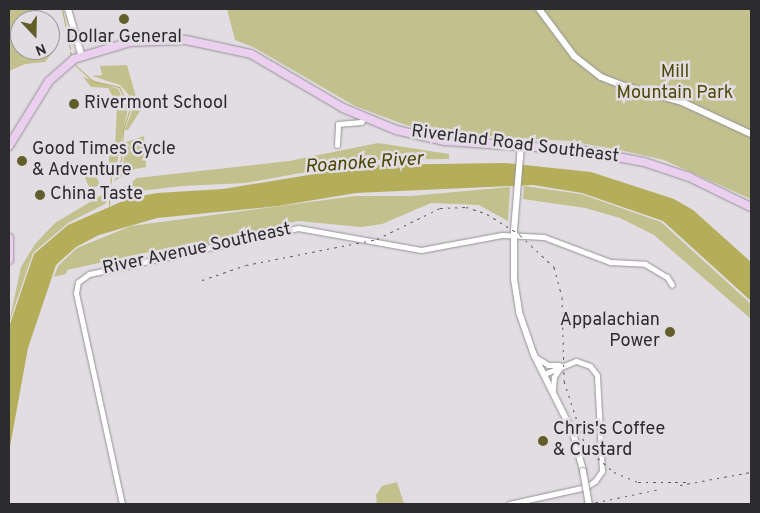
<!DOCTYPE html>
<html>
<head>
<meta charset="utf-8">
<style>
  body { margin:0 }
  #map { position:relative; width:760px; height:513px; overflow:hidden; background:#e1dde2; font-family:Overpass,sans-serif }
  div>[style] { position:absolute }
  .green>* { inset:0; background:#c2c08d }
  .water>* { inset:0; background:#b4ae5b }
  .stream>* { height:1px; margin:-0.5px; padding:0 0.5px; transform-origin:0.5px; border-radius:0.5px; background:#b4ae5b }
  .roads { filter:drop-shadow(0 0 1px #959196) drop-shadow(0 0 1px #959196) }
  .minor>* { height:5px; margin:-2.5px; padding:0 2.5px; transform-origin:2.5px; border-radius:2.5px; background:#fff }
  .tertiary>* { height:6px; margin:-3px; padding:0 3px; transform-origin:3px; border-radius:3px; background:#fff }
  .secondary>* { height:8px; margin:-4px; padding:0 4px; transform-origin:4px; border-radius:4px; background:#eacfef }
  .rail>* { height:1px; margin-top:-0.5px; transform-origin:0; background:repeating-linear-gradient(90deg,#5b595c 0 2.5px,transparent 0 7.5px) }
  .bridges { filter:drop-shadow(0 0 1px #959196) drop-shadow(0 0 1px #959196) }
  .tertiary-bridge>* { height:6px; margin:-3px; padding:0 3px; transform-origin:3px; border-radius:3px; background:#fff }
  .dots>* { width:14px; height:14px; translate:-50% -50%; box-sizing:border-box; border:2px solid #e1dde2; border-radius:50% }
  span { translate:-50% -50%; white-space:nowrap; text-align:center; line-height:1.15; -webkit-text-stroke:5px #e1dde2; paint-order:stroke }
  .poi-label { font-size:18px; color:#2c2b2d }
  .left { translate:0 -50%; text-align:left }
  .right { translate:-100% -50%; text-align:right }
  .park-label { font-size:18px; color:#4e4905 }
  .street-label { font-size:18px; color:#2c2b2d }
  .water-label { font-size:19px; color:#494500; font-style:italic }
  .frame { position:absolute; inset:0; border:10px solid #2c2b2d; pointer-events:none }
  .north { position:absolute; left:10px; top:10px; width:50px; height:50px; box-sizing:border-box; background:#e1dde2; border:1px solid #99969a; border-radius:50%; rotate:159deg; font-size:14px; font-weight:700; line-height:20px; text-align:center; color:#2c2b2d }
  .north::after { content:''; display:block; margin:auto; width:18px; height:22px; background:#615e2a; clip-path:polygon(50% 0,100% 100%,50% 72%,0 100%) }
</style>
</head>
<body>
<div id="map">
  <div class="green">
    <i style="clip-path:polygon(9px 9px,37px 9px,41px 20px,20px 20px,20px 50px,50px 50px,50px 44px,52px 53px,45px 62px,25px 64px,9px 71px)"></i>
    <i style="clip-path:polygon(227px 9px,751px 9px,751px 199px,664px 160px,620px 150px,569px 141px,440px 133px,406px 125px,355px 106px,255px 48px,235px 40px)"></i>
    <i style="clip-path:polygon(127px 65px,140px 111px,128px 130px,125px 130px,133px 108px,128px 94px,120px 85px,92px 76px,102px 75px,100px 66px)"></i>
    <i style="clip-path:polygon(83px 77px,118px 89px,128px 108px,117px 163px,109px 173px,109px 154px,115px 148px,117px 104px,108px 88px,91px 87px)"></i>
    <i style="clip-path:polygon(144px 136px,146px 167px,135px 169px,114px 181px,123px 164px,126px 142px)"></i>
    <i style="clip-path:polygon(378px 143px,449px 154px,449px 159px,371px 160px,335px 170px,323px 169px,245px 183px,182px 186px,123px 193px,119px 190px,137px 178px,289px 161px)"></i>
    <i style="clip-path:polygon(98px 163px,103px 172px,96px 176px,100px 185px,90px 189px,82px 171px)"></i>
    <i style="clip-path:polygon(524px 186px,581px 194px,661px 222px,751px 304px,751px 319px,654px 235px,620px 218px,585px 208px,523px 199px)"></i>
    <i style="clip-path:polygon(510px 187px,508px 221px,479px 205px,431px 203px,382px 224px,361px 227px,298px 221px,180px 251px,149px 252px,67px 270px,66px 274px,54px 277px,58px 266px,77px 248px,131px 226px,355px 196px,410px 196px)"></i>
    <i style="clip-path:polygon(105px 193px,108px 200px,105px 204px,68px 223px,33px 253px,9px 323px,21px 267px,35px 244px,55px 223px)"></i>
    <i style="clip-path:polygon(397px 482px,404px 504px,377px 504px,376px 495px,382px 486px)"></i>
  </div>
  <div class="water">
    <i style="clip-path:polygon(505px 163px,591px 172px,674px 199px,693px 210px,751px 262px,751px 301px,663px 221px,582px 193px,533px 185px,356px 193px,278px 206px,157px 218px,99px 235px,76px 247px,56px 265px,28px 348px,9px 452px,9px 327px,34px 254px,68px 225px,130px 198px,157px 193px,223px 189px,369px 165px)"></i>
  </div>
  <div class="stream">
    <i style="left:62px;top:9px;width:41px;rotate:78.7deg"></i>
    <i style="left:70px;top:52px;width:4px;rotate:63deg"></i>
    <i style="left:75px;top:65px;width:24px;rotate:42deg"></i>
    <i style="left:93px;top:81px;width:27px;rotate:13deg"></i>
    <i style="left:119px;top:87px;width:24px;rotate:62deg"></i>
    <i style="left:130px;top:108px;width:24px;rotate:107deg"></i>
    <i style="left:123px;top:131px;width:29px;rotate:94deg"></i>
    <i style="left:121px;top:160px;width:18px;rotate:124deg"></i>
    <i style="left:111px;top:175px;width:30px;rotate:94deg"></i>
  </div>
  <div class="roads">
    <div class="minor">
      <i style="left:337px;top:145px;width:21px;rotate:-87deg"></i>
      <i style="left:338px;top:124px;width:23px;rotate:-5deg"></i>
      <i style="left:361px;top:122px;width:5px;rotate:-53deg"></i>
      <i style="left:537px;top:358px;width:13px;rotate:32deg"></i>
      <i style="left:548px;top:365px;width:11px"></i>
      <i style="left:553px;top:390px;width:13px;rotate:-86deg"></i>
      <i style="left:554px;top:377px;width:13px;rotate:-58deg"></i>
      <i style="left:122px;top:504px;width:216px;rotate:-102.3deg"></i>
      <i style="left:76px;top:293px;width:11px;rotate:-80deg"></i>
      <i style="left:78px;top:282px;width:14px;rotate:-36deg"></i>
      <i style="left:89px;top:274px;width:214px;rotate:-12.4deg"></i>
      <i style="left:298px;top:228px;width:125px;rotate:10.1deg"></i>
      <i style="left:421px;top:250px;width:82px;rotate:-10.5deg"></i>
      <i style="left:502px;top:235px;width:42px;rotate:2.7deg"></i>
      <i style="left:544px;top:237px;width:71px;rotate:20.7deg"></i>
      <i style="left:610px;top:262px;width:35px;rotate:3deg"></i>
      <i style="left:645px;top:264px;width:26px;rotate:31deg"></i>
      <i style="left:667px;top:277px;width:9px;rotate:58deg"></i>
      <i style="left:509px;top:504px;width:79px;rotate:-12.4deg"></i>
      <i style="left:586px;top:487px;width:11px;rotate:-34deg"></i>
      <i style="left:595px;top:481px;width:12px;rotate:-55deg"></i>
      <i style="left:602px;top:471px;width:96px;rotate:-93deg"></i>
      <i style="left:597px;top:375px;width:11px;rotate:-128deg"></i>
      <i style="left:590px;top:366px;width:15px;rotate:-160deg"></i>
      <i style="left:576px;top:361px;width:35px;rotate:158deg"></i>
    </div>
    <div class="tertiary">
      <i style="left:68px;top:9px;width:47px;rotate:73.9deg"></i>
      <i style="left:539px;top:9px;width:59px;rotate:53.3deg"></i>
      <i style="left:574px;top:56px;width:34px;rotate:38deg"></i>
      <i style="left:601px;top:77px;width:25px;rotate:21deg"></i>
      <i style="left:624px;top:86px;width:60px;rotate:15.4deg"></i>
      <i style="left:682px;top:102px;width:76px;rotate:24.9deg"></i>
      <i style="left:521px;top:145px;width:86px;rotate:94.7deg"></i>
      <i style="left:514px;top:231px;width:48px;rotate:90deg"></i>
      <i style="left:514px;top:279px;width:33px;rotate:81deg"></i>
      <i style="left:519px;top:312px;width:46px;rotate:70.8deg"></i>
      <i style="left:534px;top:355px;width:87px;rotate:63.4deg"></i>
      <i style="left:573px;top:433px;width:39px;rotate:75deg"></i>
    </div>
    <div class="secondary">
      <i style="left:9px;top:146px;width:76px;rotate:-58.4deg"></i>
      <i style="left:49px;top:81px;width:33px;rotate:-41deg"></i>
      <i style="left:74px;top:59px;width:59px;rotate:-16.9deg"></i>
      <i style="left:130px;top:42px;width:56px;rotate:-2deg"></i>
      <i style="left:186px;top:40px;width:66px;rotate:12.2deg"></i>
      <i style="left:251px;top:54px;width:107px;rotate:30.4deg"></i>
      <i style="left:343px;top:108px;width:57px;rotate:22.5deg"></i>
      <i style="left:396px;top:130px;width:50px;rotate:12.7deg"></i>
      <i style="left:445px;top:141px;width:135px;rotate:3.8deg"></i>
      <i style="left:580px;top:150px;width:65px;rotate:10.6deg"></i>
      <i style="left:644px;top:162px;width:47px;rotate:18.4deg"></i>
      <i style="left:689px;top:177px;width:69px;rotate:25.8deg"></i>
      <i style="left:9px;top:238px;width:22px;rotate:90deg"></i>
    </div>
  </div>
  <div class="rail">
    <i style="left:202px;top:280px;width:46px;rotate:-18.8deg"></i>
    <i style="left:246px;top:265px;width:134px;rotate:-11.2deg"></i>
    <i style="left:377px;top:239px;width:70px;rotate:-26.2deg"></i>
    <i style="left:440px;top:208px;width:26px;rotate:-2deg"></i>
    <i style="left:466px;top:207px;width:22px;rotate:18deg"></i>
    <i style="left:487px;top:214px;width:39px;rotate:32deg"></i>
    <i style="left:520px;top:235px;width:47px;rotate:43.3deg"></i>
    <i style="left:554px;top:267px;width:31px;rotate:75deg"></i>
    <i style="left:562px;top:297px;width:84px;rotate:88.6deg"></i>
    <i style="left:564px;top:381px;width:64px;rotate:71.8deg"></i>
    <i style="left:584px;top:442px;width:14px;rotate:54deg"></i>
    <i style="left:592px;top:453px;width:29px;rotate:41deg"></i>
    <i style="left:614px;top:472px;width:26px;rotate:23deg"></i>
    <i style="left:638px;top:482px;width:48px"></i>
    <i style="left:680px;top:485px;width:72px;rotate:-10.4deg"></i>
    <i style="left:588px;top:504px;width:74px;rotate:-11.8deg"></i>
  </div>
  <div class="bridges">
    <div class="tertiary-bridge">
      <i style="left:583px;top:471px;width:34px;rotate:80deg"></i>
    </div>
  </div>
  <div class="dots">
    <i style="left:124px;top:19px;background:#615e2a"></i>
    <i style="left:74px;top:104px;background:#615e2a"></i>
    <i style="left:22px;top:161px;background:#615e2a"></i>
    <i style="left:40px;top:195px;background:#615e2a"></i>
    <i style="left:670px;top:332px;background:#615e2a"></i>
    <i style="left:543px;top:441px;background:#615e2a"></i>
  </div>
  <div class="poi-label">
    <span style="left:124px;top:38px">Dollar General</span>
    <span class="left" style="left:84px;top:104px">Rivermont School</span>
    <span class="left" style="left:32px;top:161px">Good Times Cycle<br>&amp; Adventure</span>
    <span class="left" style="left:50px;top:195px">China Taste</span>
    <span class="right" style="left:660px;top:332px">Appalachian<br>Power</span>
    <span class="left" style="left:553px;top:441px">Chris's Coffee<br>&amp; Custard</span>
  </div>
  <div class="park-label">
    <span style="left:675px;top:84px">Mill<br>Mountain Park</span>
  </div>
  <div class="street-label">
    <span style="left:515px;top:145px;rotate:7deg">Riverland Road Southeast</span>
    <span style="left:197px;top:250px;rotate:-12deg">River Avenue Southeast</span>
  </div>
  <div class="water-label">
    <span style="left:364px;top:164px;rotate:-4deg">Roanoke River</span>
  </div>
  <div class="frame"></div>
  <div class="north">N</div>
</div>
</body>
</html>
